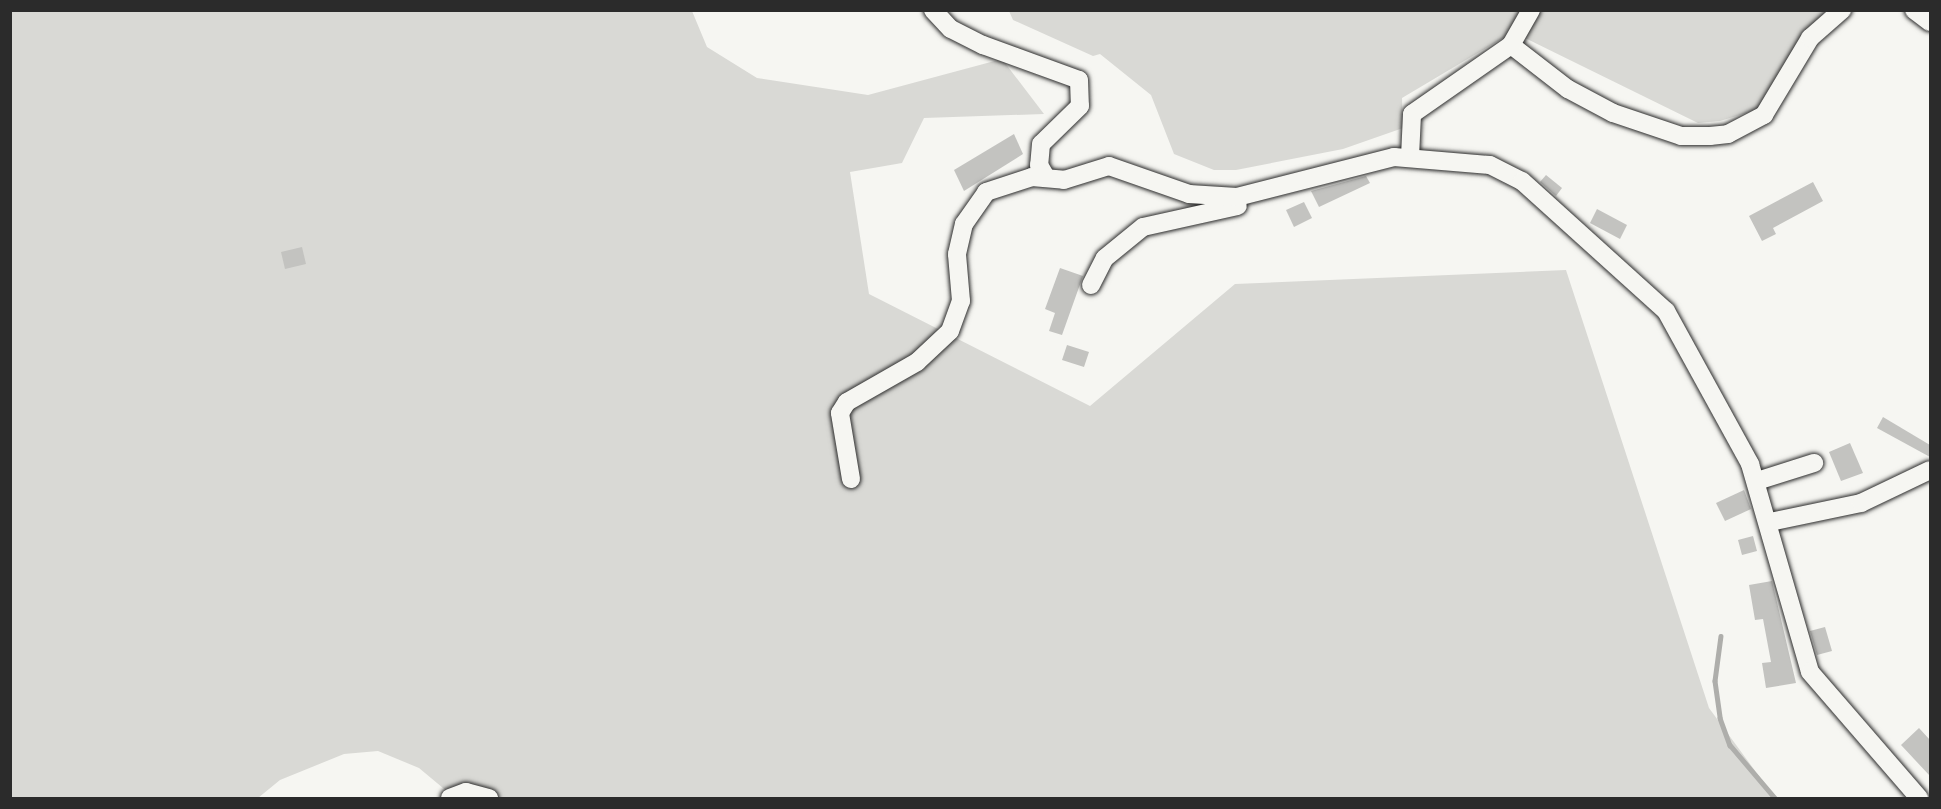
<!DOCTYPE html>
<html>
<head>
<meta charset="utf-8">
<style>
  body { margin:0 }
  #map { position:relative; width:1941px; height:809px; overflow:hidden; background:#f6f6f2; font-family:"Gochi Hand",sans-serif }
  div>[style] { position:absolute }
  .green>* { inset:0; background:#d9d9d5 }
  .stream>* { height:4.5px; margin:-2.25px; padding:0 2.25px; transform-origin:2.25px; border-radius:2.25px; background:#aeaeab }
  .building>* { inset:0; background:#c3c3c0 }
  .roads { filter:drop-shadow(0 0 2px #2b2b2b) drop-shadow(0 0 2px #2b2b2b) }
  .minor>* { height:18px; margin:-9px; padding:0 9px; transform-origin:9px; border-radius:9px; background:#f6f6f2 }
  span { translate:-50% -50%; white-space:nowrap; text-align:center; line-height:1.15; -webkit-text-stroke:4.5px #f6f6f2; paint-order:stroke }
  .frame { position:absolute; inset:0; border:12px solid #2b2b2b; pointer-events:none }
</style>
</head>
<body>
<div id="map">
  <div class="green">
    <i style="clip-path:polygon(10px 11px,692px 11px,707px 47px,757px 78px,868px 95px,1002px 59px,1044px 114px,924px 118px,902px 163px,850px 172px,869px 294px,1090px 406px,1235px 284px,1566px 270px,1709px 708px,1775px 798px,455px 798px,419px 768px,378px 751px,344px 754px,280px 780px,258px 798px,11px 798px)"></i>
    <i style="clip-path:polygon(1009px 11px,1743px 12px,1825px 11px,1769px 99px,1753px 111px,1720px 121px,1698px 123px,1513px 32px,1402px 98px,1403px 128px,1343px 149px,1236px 170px,1214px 170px,1174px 154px,1151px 95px,1100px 54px,1093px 56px,1013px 20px)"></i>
  </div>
  <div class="stream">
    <i style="left:1721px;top:636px;width:45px;rotate:97.6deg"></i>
    <i style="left:1715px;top:681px;width:37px;rotate:82deg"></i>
    <i style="left:1720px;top:718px;width:29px;rotate:70deg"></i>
    <i style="left:1730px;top:745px;width:70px;rotate:49.7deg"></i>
  </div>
  <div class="building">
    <i style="clip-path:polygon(1014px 134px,1023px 154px,964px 191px,954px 170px)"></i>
    <i style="clip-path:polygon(1546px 175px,1562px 188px,1556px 196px,1540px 182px)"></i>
    <i style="clip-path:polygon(1366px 176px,1370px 183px,1319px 207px,1311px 191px)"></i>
    <i style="clip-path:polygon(1813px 182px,1823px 201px,1773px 228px,1776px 234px,1762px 241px,1749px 216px)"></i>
    <i style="clip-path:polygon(1304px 202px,1312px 218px,1294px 227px,1286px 210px)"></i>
    <i style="clip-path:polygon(1597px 209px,1627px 225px,1620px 239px,1590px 223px)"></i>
    <i style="clip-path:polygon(302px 247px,306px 264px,285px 269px,281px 252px)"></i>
    <i style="clip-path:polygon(1060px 268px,1083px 276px,1062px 335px,1049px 331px,1055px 313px,1045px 309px)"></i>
    <i style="clip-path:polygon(1067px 345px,1089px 352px,1084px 367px,1062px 360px)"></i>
    <i style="clip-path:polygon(1883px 417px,1930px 445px,1930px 457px,1877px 428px)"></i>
    <i style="clip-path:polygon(1850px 443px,1863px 473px,1841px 481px,1829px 452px)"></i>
    <i style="clip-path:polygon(1744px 490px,1751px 509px,1725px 521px,1716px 503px)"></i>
    <i style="clip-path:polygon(1753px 536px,1757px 551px,1742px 555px,1738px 540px)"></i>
    <i style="clip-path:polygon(1772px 581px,1796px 683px,1766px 688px,1762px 663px,1771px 662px,1763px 619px,1755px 620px,1749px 585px)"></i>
    <i style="clip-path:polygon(1825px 627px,1832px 651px,1817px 655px,1810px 631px)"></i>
    <i style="clip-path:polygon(1919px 728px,1930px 740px,1930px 776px,1901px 745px)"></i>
  </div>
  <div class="roads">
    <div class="minor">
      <i style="left:933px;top:10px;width:26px;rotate:47deg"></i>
      <i style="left:951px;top:29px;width:36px;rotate:27deg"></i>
      <i style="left:983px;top:45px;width:102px;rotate:20deg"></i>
      <i style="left:1079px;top:80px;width:26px;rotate:88deg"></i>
      <i style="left:1080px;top:106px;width:54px;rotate:135.7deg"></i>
      <i style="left:1041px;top:144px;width:21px;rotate:95deg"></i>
      <i style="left:1039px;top:165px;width:14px;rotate:60deg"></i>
      <i style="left:1914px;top:10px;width:20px;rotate:37deg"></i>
      <i style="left:1511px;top:45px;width:72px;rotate:37.7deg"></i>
      <i style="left:1568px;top:89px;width:51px;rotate:28.1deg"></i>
      <i style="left:1613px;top:113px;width:72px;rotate:18.7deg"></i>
      <i style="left:1681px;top:136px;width:29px"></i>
      <i style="left:1710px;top:136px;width:18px;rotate:-6deg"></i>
      <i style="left:1728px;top:134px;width:41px;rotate:-27.8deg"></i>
      <i style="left:1764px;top:115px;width:90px;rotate:-59.1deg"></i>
      <i style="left:1810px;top:38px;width:43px;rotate:-41.2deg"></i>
      <i style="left:1410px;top:157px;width:43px;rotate:-87.3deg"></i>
      <i style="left:1412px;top:114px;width:121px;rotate:-34.9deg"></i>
      <i style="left:1511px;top:45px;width:40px;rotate:-60.3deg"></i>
      <i style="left:1091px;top:285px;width:30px;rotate:-63deg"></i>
      <i style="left:1105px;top:258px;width:49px;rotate:-39.2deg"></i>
      <i style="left:1143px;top:227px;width:97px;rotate:-12.5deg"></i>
      <i style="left:851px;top:479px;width:67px;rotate:-99.5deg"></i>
      <i style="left:840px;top:413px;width:13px;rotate:-58deg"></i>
      <i style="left:847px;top:402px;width:81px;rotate:-29.7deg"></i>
      <i style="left:917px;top:362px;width:45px;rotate:-43.2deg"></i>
      <i style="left:950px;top:331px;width:32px;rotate:-70deg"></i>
      <i style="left:961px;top:301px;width:47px;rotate:-94.9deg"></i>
      <i style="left:957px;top:254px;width:31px;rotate:-77deg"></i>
      <i style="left:964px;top:224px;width:39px;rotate:-55deg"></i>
      <i style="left:986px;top:192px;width:48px;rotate:-18.1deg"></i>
      <i style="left:1032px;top:177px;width:32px;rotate:5deg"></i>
      <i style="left:1064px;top:180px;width:47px;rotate:-17.3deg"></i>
      <i style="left:1109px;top:166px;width:85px;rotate:19.3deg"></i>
      <i style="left:1189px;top:194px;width:48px;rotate:3.6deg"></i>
      <i style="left:1237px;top:197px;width:162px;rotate:-14.3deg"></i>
      <i style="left:1394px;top:157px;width:96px;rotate:4.8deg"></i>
      <i style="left:1490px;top:165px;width:36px;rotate:27deg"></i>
      <i style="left:1522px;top:181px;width:194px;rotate:42.1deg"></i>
      <i style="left:1666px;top:311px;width:175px;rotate:61.2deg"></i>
      <i style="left:1750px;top:464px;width:216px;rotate:73.9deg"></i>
      <i style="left:1810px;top:672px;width:167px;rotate:49.1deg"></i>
      <i style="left:1757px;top:481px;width:60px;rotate:-17.5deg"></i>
      <i style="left:1770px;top:522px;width:93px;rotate:-11.8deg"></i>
      <i style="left:1861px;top:503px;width:76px;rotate:-25.6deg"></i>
      <i style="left:450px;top:798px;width:17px;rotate:-21deg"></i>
      <i style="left:466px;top:792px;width:24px;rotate:15deg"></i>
    </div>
  </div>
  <div class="frame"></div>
</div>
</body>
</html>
